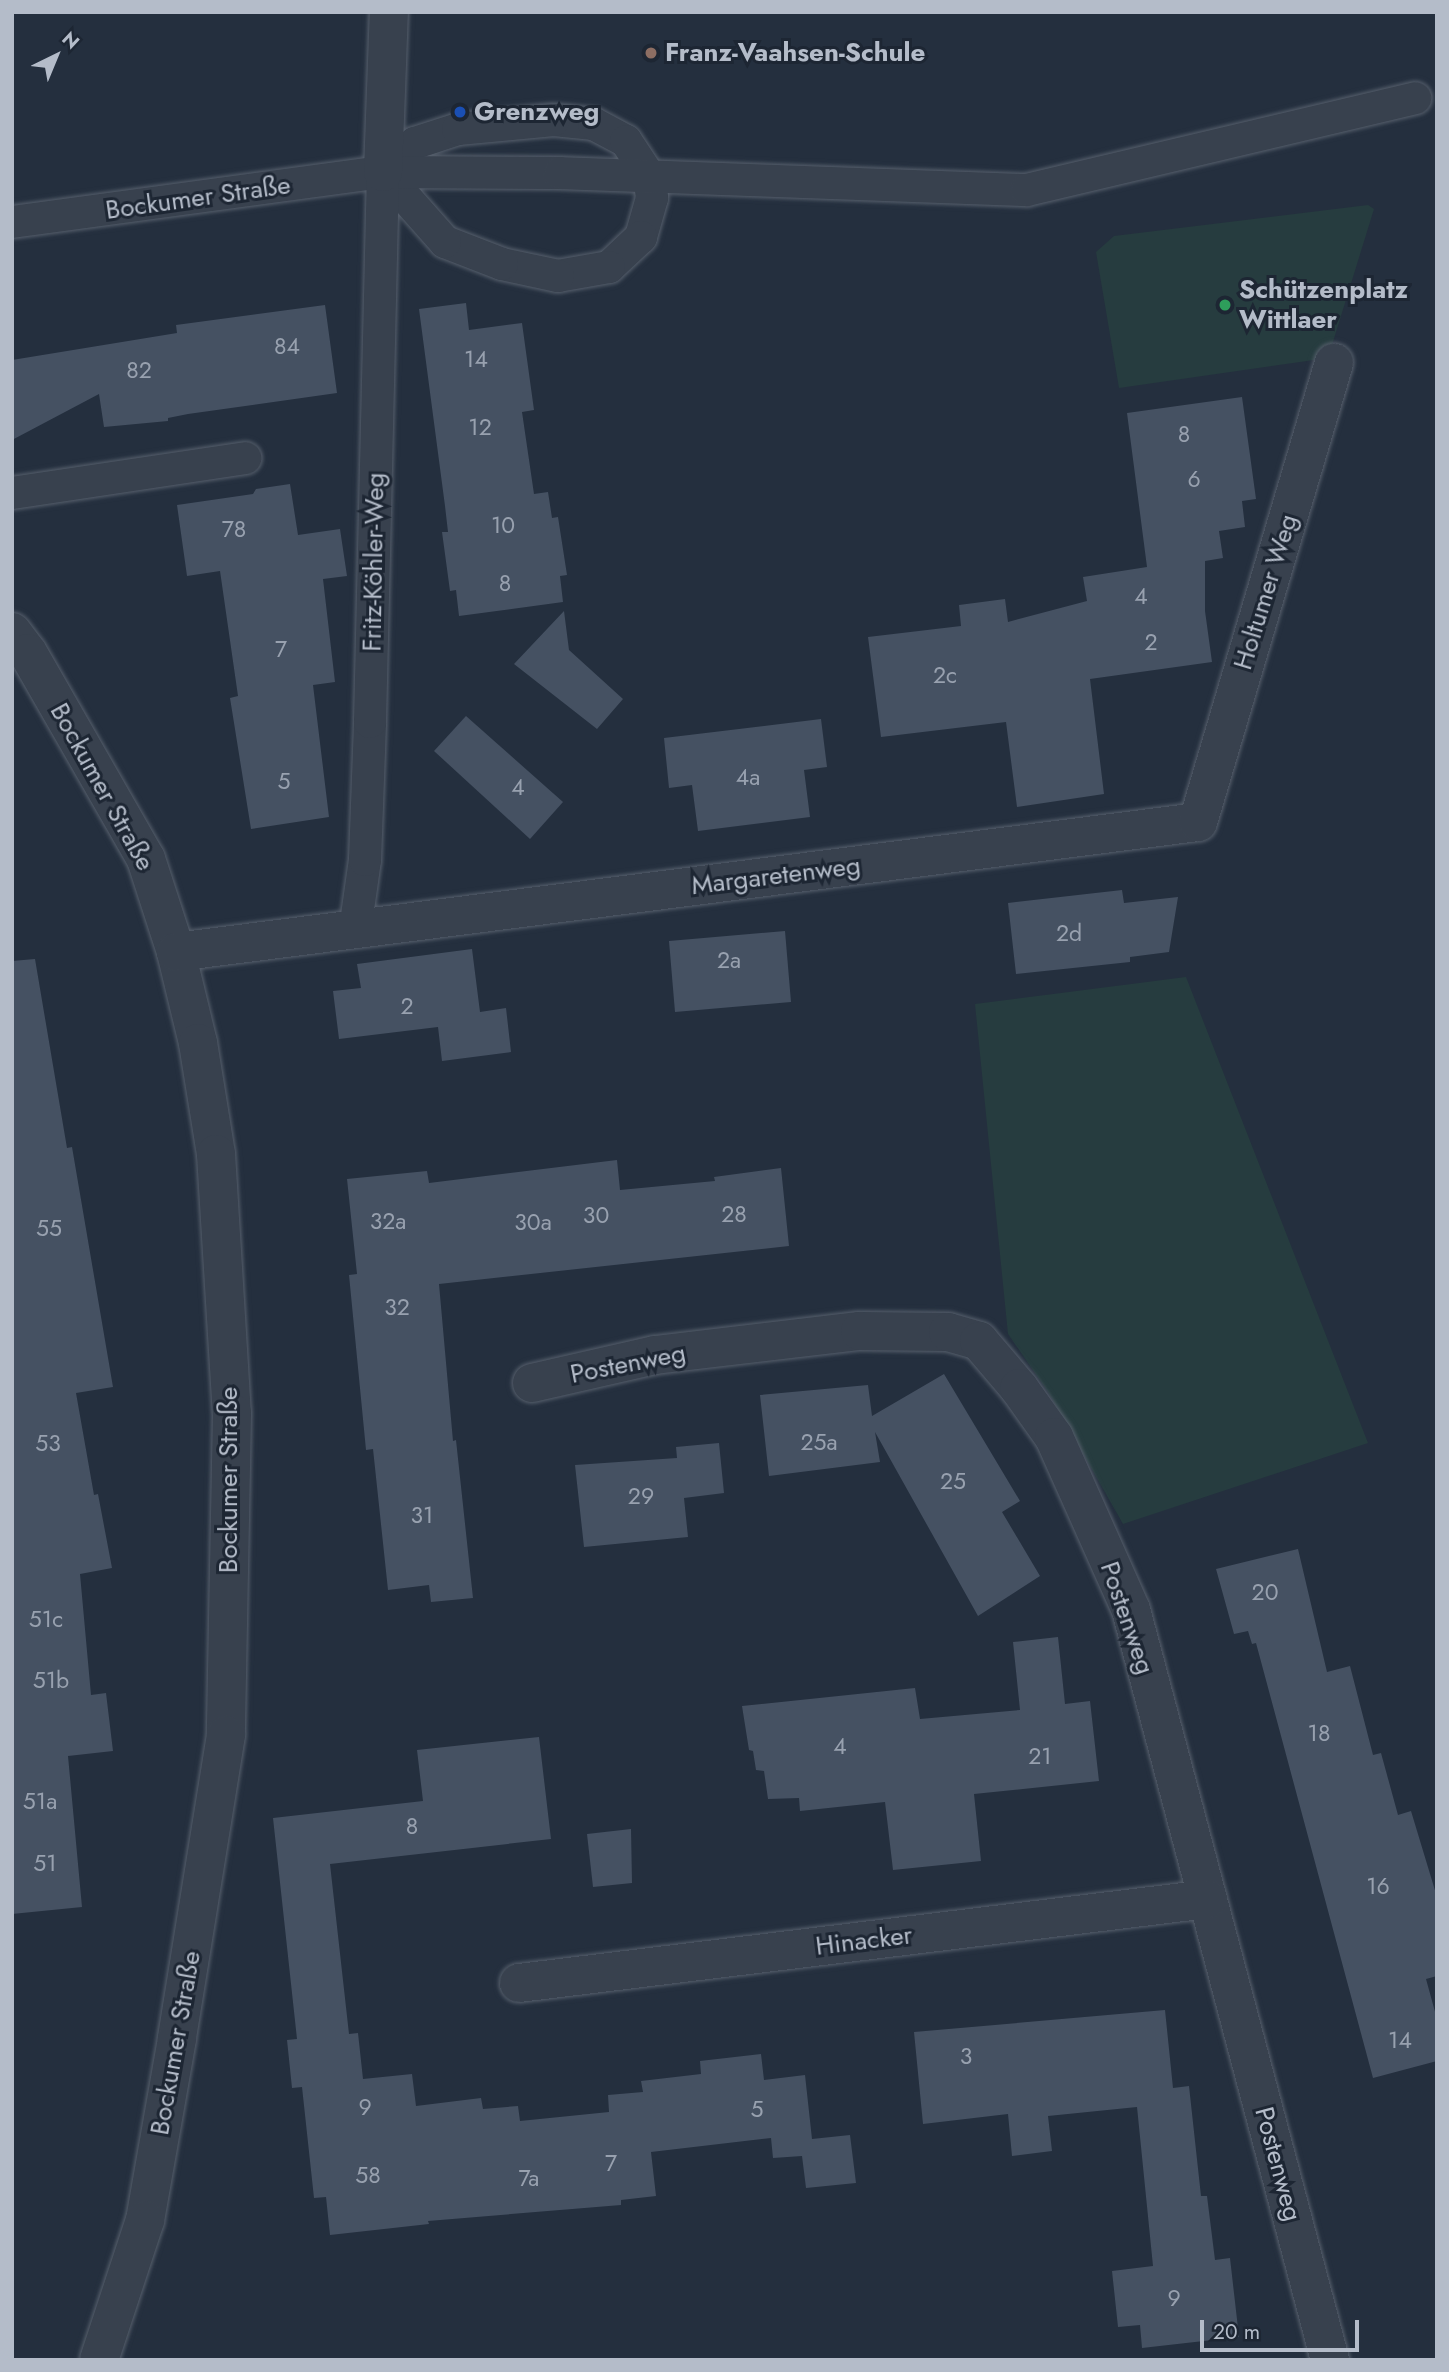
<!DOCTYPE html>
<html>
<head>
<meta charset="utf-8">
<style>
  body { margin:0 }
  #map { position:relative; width:1449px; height:2372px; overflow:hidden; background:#242f3e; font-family:Jost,sans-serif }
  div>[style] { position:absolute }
  .green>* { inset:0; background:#263c3f }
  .building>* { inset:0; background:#455162 }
  .roads { filter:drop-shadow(0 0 2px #565f6c) drop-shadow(0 0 2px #565f6c) }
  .lane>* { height:32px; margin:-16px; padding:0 16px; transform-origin:16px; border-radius:16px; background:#38414e }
  .street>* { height:38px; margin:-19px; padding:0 19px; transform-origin:19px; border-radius:19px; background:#38414e }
  .dots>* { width:19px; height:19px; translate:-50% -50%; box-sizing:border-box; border:4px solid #1d2633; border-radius:50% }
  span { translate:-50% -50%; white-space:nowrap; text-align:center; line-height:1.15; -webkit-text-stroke:6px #1d2633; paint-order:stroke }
  .number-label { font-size:23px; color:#98a1af }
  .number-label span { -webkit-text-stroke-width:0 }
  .poi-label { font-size:26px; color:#b4bcc9; font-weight:700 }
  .left { translate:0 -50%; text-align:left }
  .street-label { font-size:26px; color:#b4bcc9 }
  .frame { position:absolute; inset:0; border:14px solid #b4bcc9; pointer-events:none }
  .north { position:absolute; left:21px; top:21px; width:70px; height:70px; -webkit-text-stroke:5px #1d2633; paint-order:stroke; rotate:43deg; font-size:19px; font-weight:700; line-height:28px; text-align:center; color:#b4bcc9 }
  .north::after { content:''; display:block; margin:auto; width:24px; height:32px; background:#b4bcc9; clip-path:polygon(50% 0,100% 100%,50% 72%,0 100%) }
  .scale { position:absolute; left:1200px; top:2320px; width:159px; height:32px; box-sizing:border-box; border:4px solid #b4bcc9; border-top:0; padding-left:9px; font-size:21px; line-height:24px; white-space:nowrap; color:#b4bcc9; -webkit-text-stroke:5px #1d2633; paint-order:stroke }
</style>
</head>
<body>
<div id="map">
  <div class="green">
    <i style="clip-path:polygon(1368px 205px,1374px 209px,1328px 358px,1119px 388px,1096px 252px,1114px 236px)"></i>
    <i style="clip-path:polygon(1186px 977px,1368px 1443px,1123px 1524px,1048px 1392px,1008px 1334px,975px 1004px)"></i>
  </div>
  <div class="building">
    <i style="clip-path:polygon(466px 303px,469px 330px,522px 323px,534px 410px,522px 412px,534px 494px,548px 492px,552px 518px,558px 517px,567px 575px,560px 576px,563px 602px,459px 616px,456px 590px,450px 591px,442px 532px,448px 532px,445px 506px,419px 309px)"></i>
    <i style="clip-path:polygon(325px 305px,337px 393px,188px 414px,168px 418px,168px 421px,104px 427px,99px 394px,12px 440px,12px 360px,177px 333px,176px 325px)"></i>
    <i style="clip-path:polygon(1242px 397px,1256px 499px,1242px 501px,1245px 527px,1219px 531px,1223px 558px,1205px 561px,1205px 611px,1212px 662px,1090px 679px,1104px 794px,1017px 807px,1006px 722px,881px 737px,868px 637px,961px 626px,959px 605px,1005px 599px,1008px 622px,1087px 601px,1083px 577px,1147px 567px,1127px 413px)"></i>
    <i style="clip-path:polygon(290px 484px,298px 535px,340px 529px,347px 576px,323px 579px,335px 682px,313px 685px,329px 817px,251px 829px,230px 698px,238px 696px,220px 571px,187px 576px,177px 505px,253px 494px,256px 489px)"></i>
    <i style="clip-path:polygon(564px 611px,569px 650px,623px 699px,597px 729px,514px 664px)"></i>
    <i style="clip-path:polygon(466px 716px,563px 802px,530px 839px,434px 751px)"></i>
    <i style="clip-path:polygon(821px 719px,827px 767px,804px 770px,810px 817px,698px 831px,692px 785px,669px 788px,664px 738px)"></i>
    <i style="clip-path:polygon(1122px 890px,1124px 903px,1178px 897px,1169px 952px,1130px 957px,1130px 962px,1016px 974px,1008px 903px)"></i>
    <i style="clip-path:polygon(785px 931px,791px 1002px,675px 1012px,669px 941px)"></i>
    <i style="clip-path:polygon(472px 949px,480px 1012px,506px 1008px,511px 1052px,442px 1061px,438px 1027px,339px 1039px,333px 991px,361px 988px,357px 964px)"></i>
    <i style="clip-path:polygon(35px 959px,67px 1148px,72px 1147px,113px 1387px,76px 1393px,94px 1495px,98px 1494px,112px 1568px,80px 1574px,91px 1695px,106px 1693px,113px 1751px,68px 1756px,82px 1907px,12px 1914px,12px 961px)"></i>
    <i style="clip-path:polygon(617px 1160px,620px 1190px,715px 1181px,714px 1177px,781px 1168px,789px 1246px,439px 1284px,453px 1441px,456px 1440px,473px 1598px,431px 1602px,429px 1585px,388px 1590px,373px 1449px,366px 1450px,349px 1275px,357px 1274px,347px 1179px,427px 1171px,429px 1183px)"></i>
    <i style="clip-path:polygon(944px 1374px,1020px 1501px,1002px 1512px,1040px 1576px,978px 1616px,875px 1432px,880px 1462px,769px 1476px,760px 1395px,868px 1385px,872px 1416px)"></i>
    <i style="clip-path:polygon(719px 1443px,724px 1493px,684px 1498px,688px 1537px,584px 1547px,575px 1465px,677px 1458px,676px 1447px)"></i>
    <i style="clip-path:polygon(1298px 1549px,1327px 1672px,1350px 1666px,1373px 1755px,1381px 1753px,1398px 1815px,1411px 1811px,1437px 1897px,1437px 1976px,1426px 1979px,1437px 2019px,1437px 2061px,1373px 2078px,1256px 1643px,1252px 1644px,1248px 1631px,1234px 1634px,1216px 1569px)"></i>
    <i style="clip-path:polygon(1058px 1637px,1065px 1704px,1090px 1701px,1099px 1781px,974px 1794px,981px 1861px,893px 1870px,885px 1802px,800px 1811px,799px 1798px,768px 1799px,764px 1771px,756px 1770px,753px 1751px,749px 1750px,742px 1706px,915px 1688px,920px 1719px,1020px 1710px,1013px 1642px)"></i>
    <i style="clip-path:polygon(539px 1737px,551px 1839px,330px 1864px,349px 2034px,358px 2033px,363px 2079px,412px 2074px,416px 2106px,481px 2098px,483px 2109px,518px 2106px,520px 2121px,609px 2112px,608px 2095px,643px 2092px,641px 2081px,701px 2074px,700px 2061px,761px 2054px,764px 2080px,805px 2075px,812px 2139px,850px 2135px,856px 2183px,806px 2188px,802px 2156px,773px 2158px,771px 2138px,651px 2152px,656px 2196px,621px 2200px,621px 2205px,428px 2221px,429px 2224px,330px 2235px,326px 2197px,314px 2198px,302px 2087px,292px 2088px,287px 2040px,297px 2039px,273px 1818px,423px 1801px,417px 1750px)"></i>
    <i style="clip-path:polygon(631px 1829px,632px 1883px,593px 1887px,587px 1834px)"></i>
    <i style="clip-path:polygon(1165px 2010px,1173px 2088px,1189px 2086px,1201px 2196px,1207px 2196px,1215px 2260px,1230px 2258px,1239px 2337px,1142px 2348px,1140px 2325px,1118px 2327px,1112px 2271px,1153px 2266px,1137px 2107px,1048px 2116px,1052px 2151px,1012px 2156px,1008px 2114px,923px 2124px,914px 2032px)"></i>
  </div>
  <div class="roads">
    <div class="lane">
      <i style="left:554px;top:120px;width:40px;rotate:5.7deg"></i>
      <i style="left:594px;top:124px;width:36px;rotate:28deg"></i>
      <i style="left:626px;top:141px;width:42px;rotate:56.7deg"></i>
      <i style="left:649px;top:176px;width:22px;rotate:82deg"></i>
      <i style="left:652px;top:198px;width:41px;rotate:105.8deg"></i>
      <i style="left:641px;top:237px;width:44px;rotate:136.8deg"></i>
      <i style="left:609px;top:267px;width:52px;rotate:170deg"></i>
      <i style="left:558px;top:276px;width:57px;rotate:-167.9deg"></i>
      <i style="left:502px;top:264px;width:61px;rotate:-158.9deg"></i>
      <i style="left:445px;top:242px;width:94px;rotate:-131.5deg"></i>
      <i style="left:383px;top:172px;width:43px;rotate:-42.2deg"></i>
      <i style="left:415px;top:143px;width:45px;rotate:-18deg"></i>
      <i style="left:458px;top:129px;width:96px;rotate:-5.4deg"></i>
      <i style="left:12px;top:222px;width:374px;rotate:-7.7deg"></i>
      <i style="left:383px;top:172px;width:177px;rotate:0.3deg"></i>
      <i style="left:560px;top:173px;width:467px;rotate:2.1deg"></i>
      <i style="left:1027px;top:190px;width:399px;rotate:-13.3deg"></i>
      <i style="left:12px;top:493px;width:236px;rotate:-8.5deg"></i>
      <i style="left:355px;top:930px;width:71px;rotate:-81.9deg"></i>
      <i style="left:365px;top:860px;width:138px;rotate:-87.9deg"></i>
      <i style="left:370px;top:722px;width:550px;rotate:-88.65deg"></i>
    </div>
    <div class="street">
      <i style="left:383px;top:172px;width:160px;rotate:-87.9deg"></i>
      <i style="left:12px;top:632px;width:26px;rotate:53deg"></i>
      <i style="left:28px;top:653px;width:237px;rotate:60.2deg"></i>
      <i style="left:146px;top:859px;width:98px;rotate:72.1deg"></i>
      <i style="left:176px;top:952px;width:94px;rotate:76.4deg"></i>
      <i style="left:198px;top:1043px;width:112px;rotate:80.8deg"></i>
      <i style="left:216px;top:1154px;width:259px;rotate:86.5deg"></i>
      <i style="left:232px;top:1413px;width:322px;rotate:91.1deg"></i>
      <i style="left:226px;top:1735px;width:308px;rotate:99.2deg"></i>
      <i style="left:177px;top:2039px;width:184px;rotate:100deg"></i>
      <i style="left:145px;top:2220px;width:147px;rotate:108.2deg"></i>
      <i style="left:176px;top:952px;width:1030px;rotate:-7.25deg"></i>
      <i style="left:1198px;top:822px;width:479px;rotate:-73.5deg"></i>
      <i style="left:532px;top:1383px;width:126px;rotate:-12.8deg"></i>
      <i style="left:655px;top:1355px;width:206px;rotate:-6.7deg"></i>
      <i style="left:860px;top:1331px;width:88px;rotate:0.7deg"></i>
      <i style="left:948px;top:1332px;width:32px;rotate:16deg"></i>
      <i style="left:979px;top:1341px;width:62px;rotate:49.6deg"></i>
      <i style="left:1019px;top:1388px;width:60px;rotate:54.5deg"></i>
      <i style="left:1054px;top:1437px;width:189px;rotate:66deg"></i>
      <i style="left:1131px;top:1610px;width:776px;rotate:75.14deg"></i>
      <i style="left:519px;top:1983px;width:694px;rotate:-6.95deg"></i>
    </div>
  </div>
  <div class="dots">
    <i style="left:651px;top:53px;background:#8d6e63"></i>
    <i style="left:460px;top:112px;background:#1a4fb4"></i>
    <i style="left:1225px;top:305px;background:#2e9e5b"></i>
  </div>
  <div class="number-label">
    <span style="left:287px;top:346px">84</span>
    <span style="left:476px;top:359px">14</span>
    <span style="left:139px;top:370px">82</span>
    <span style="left:480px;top:427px">12</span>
    <span style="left:1184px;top:434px">8</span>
    <span style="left:1194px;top:479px">6</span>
    <span style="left:503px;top:525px">10</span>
    <span style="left:234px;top:529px">78</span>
    <span style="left:505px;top:583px">8</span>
    <span style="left:1141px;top:596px">4</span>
    <span style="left:1151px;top:642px">2</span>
    <span style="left:281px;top:649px">7</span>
    <span style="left:945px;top:675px">2c</span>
    <span style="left:748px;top:777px">4a</span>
    <span style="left:284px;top:781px">5</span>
    <span style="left:518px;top:787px">4</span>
    <span style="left:1069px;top:933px">2d</span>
    <span style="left:729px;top:960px">2a</span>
    <span style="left:407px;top:1006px">2</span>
    <span style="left:734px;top:1214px">28</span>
    <span style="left:596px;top:1215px">30</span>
    <span style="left:388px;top:1221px">32a</span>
    <span style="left:533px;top:1222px">30a</span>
    <span style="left:49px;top:1228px">55</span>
    <span style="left:397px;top:1307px">32</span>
    <span style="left:819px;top:1442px">25a</span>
    <span style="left:48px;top:1443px">53</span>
    <span style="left:953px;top:1481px">25</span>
    <span style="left:641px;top:1496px">29</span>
    <span style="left:422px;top:1515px">31</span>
    <span style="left:1265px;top:1592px">20</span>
    <span style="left:46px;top:1619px">51c</span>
    <span style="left:51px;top:1680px">51b</span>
    <span style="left:1319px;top:1733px">18</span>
    <span style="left:840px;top:1746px">4</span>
    <span style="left:1040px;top:1756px">21</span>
    <span style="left:40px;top:1801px">51a</span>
    <span style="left:412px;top:1826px">8</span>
    <span style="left:45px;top:1863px">51</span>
    <span style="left:1378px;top:1886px">16</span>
    <span style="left:1400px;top:2040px">14</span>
    <span style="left:966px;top:2056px">3</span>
    <span style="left:365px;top:2107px">9</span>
    <span style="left:757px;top:2109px">5</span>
    <span style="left:611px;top:2163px">7</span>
    <span style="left:368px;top:2175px">58</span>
    <span style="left:529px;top:2178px">7a</span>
    <span style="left:1174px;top:2298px">9</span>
  </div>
  <div class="poi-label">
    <span class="left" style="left:665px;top:53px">Franz-Vaahsen-Schule</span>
    <span class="left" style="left:474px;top:112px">Grenzweg</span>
    <span class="left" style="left:1239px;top:305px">Schützenplatz<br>Wittlaer</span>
  </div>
  <div class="street-label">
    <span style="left:198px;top:198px;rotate:-8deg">Bockumer Straße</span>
    <span style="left:374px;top:562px;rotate:-89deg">Fritz-Köhler-Weg</span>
    <span style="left:1266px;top:592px;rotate:-73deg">Holtumer Weg</span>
    <span style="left:102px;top:787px;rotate:61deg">Bockumer Straße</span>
    <span style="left:776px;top:876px;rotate:-7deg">Margaretenweg</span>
    <span style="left:628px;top:1364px;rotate:-11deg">Postenweg</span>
    <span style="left:229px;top:1480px;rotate:-90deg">Bockumer Straße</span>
    <span style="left:1127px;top:1618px;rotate:71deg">Postenweg</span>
    <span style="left:864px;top:1941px;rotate:-7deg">Hinacker</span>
    <span style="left:176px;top:2043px;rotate:-80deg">Bockumer Straße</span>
    <span style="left:1278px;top:2164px;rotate:75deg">Postenweg</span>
  </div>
  <div class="frame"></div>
  <div class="north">N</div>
  <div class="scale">20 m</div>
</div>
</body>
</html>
